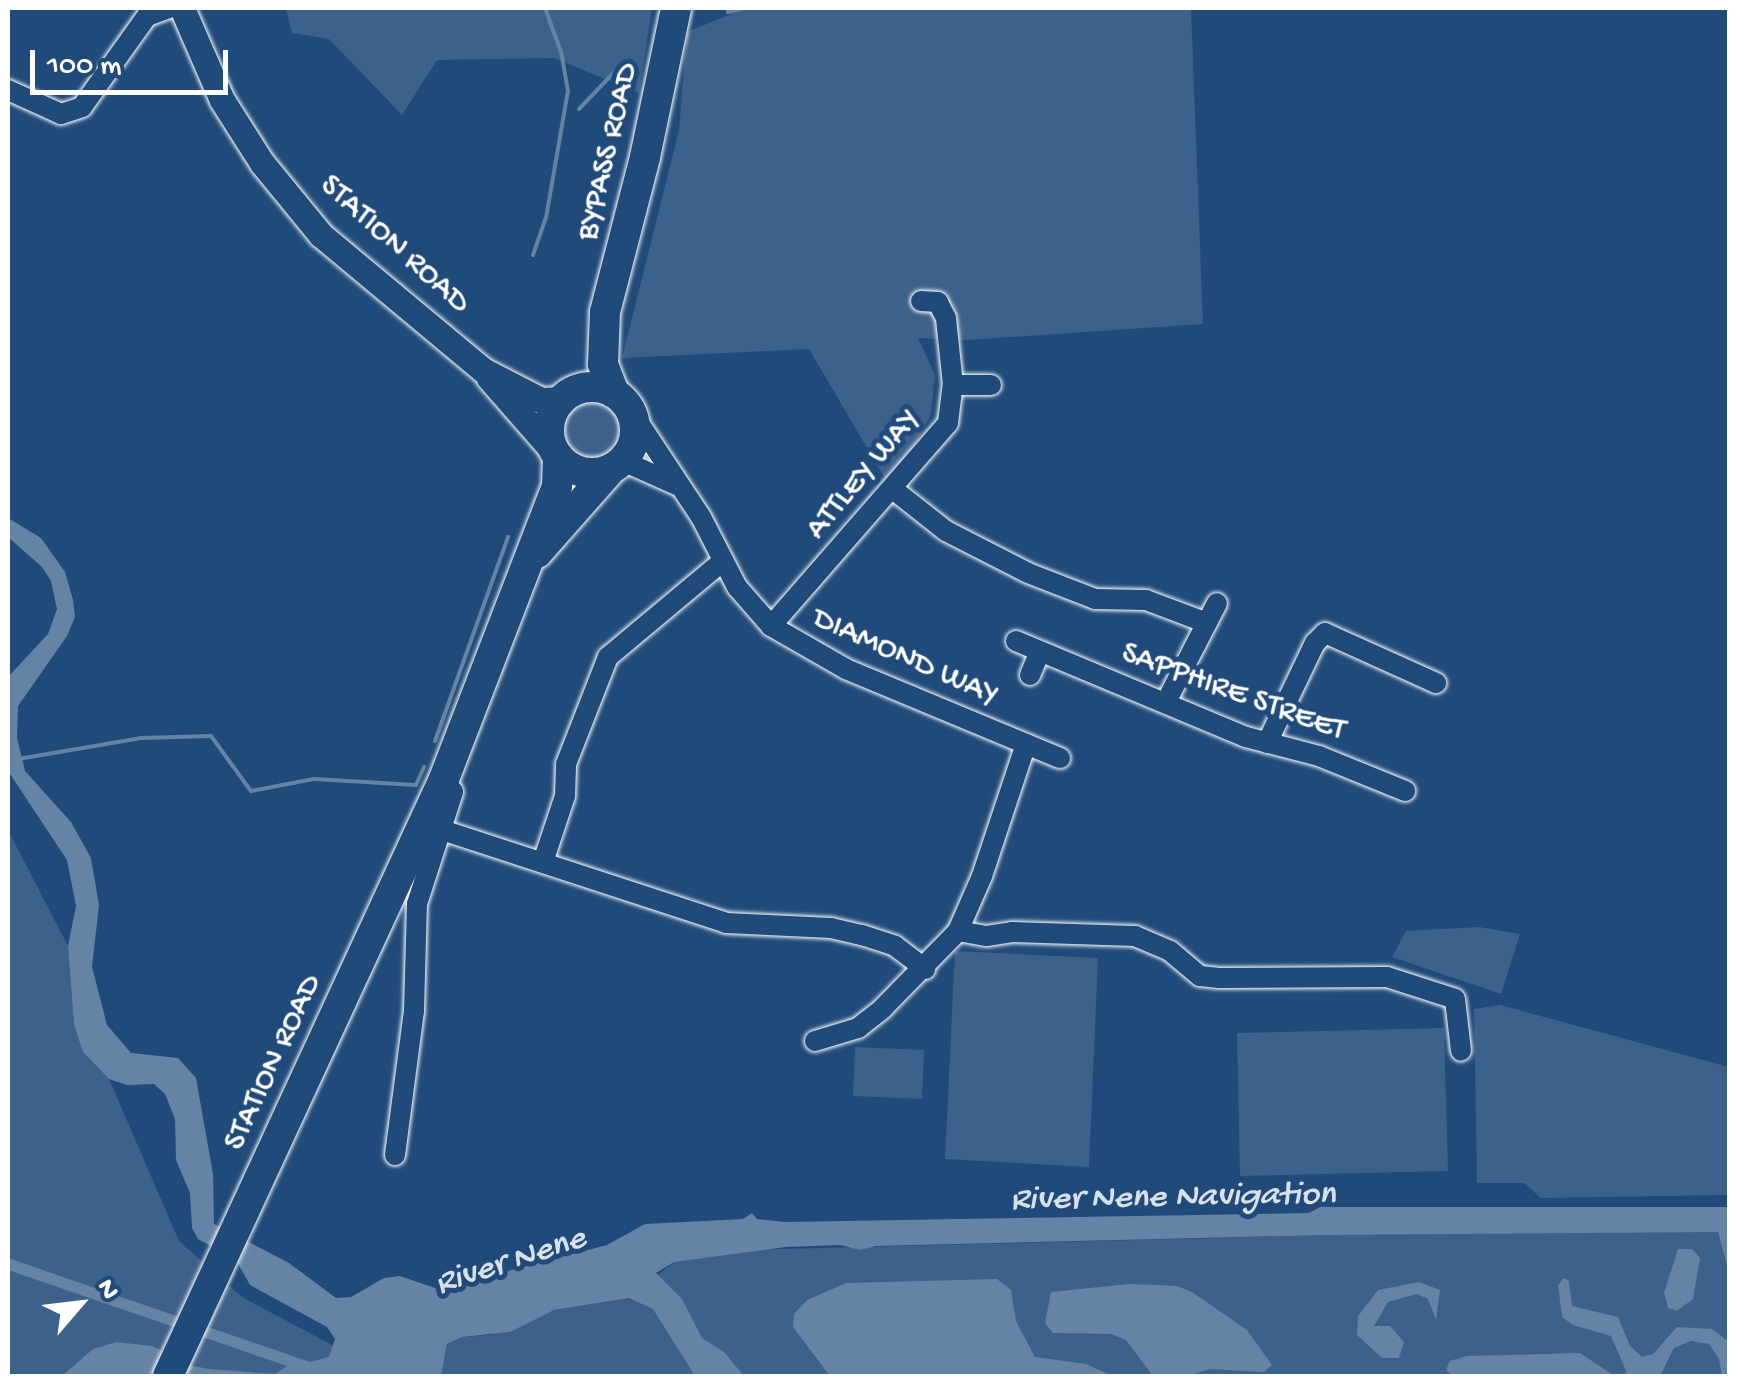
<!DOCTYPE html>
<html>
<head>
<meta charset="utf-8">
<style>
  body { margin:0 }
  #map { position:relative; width:1737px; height:1384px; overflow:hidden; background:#1f4a7a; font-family:"Gochi Hand",sans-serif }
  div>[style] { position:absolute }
  .green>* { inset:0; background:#3c618b }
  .round { border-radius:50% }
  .water>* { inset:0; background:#6583a4 }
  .stream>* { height:4px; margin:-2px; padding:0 2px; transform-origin:2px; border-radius:2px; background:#6583a4 }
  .roads { filter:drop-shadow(0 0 2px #fff) drop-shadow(0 0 2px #fff) }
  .minor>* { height:20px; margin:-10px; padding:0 10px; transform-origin:10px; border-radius:10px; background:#1f4a7a }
  .major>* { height:25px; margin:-12.5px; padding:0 12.5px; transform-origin:12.5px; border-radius:12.5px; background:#1f4a7a }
  .highway>* { height:30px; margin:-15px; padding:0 15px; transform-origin:15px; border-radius:15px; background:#1f4a7a }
  .highway>.ring { margin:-15px; padding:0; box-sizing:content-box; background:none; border:30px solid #1f4a7a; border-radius:50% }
  span { translate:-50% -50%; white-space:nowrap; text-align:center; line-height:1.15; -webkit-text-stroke:10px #1f4a7a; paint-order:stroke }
  .street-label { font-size:32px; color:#fff }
  .water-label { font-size:35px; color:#d8e0e8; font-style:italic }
  .frame { position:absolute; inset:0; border:10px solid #fff; pointer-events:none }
  .north { position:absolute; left:30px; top:1254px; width:100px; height:100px; -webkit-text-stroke:8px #1f4a7a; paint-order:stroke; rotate:62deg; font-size:28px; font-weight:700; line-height:40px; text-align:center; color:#fff }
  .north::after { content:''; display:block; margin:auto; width:35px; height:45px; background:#fff; clip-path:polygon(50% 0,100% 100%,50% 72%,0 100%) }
  .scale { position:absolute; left:30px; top:50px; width:198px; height:45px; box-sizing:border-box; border:5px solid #fff; border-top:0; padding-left:12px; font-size:30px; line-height:35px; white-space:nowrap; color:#fff; -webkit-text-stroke:8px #1f4a7a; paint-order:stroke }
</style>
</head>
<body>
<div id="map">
  <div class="green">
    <i style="clip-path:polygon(286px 8px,652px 8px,639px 93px,554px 58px,437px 60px,402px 115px,329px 39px,292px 33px)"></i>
    <i style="clip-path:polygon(746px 8px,1191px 8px,1203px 324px,968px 340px,918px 338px,935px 375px,931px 414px,915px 445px,886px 480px,809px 349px,622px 358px,679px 130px,687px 32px)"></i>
    <i class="round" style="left:559px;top:398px;width:66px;height:66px"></i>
    <i style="clip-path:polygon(8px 830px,68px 946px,74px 1025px,83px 1052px,109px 1079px,179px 1241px,242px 1297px,351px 1355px,347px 1376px,8px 1376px)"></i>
    <i style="clip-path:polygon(1479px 927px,1520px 934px,1501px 994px,1392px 957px,1406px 931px)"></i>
    <i style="clip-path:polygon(955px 951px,1098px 958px,1089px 1167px,945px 1159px)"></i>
    <i style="clip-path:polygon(1500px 1005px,1729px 1067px,1729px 1195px,1541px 1198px,1524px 1183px,1477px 1183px,1474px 1009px)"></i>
    <i style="clip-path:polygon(1444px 1028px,1448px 1171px,1240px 1176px,1237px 1033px)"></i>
    <i style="clip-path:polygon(855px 1047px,924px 1050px,922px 1099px,853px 1096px)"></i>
    <i style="clip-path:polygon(1729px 1231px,1729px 1376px,441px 1376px,447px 1344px,462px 1337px,489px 1335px,554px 1310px,629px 1298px,674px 1262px,745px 1250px,1327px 1235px)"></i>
  </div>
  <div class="water">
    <i style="clip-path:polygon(8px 518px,41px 538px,65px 572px,73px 600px,75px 617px,67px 636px,18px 706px,17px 738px,25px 771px,71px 822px,91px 858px,99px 905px,92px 967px,107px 1025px,131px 1053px,178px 1058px,196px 1078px,213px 1174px,214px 1224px,289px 1263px,336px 1298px,351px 1297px,384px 1278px,400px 1276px,438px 1289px,607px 1245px,645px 1224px,743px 1219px,752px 1213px,757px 1219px,785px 1222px,1309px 1213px,1320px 1207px,1730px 1207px,1729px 1272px,1718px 1232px,1327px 1235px,876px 1246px,860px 1250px,840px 1245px,786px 1247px,674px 1262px,656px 1273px,682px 1299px,702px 1338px,724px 1352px,744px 1376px,695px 1376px,653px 1309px,629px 1298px,554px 1310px,510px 1332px,462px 1337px,447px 1344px,441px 1376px,62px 1376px,93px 1349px,116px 1342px,152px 1346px,193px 1366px,209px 1369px,275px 1374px,287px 1366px,8px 1270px,8px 1258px,310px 1362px,329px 1357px,335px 1339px,327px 1327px,250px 1285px,236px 1260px,198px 1239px,192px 1228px,190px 1193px,176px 1160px,175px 1119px,165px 1094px,154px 1084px,127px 1085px,109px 1079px,83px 1052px,74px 1025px,68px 946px,76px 906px,67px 860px,8px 771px,8px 677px,48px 634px,57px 609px,51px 581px,42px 567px,8px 537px)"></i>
    <i style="clip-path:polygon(1678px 1249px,1692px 1249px,1700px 1258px,1693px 1299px,1677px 1311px,1668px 1308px,1664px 1293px)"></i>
    <i style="clip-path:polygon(1564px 1278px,1569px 1281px,1572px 1306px,1618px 1317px,1630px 1346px,1642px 1357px,1653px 1354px,1677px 1327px,1712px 1329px,1729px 1342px,1729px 1376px,1722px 1376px,1719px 1359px,1709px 1344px,1691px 1341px,1674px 1348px,1660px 1376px,1453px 1376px,1446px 1370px,1450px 1361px,1467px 1356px,1580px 1353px,1613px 1375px,1627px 1373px,1611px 1336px,1573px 1325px,1562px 1317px,1558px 1285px)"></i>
    <i style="clip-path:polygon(997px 1279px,1011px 1290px,1016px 1321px,1035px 1357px,1086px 1364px,1112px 1376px,830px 1376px,793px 1327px,794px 1314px,807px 1300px,846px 1283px)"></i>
    <i style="clip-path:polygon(1419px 1282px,1440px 1290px,1436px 1320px,1428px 1299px,1417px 1294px,1388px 1302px,1374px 1326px,1390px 1326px,1404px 1342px,1399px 1358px,1382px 1358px,1357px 1335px,1358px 1316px,1378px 1290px)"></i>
    <i style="clip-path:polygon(1129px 1284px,1177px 1286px,1192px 1292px,1247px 1330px,1272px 1365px,1264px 1372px,1209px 1369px,1189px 1376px,1153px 1376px,1126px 1340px,1111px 1334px,1053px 1333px,1045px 1323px,1051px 1292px)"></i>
  </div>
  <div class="stream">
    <i style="left:729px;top:8px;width:4px;rotate:104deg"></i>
    <i style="left:728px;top:12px;width:18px;rotate:-13deg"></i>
    <i style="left:579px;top:109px;width:61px;rotate:-46.3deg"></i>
    <i style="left:533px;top:255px;width:39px;rotate:-71deg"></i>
    <i style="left:546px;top:218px;width:129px;rotate:-80.2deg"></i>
    <i style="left:568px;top:91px;width:40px;rotate:-100deg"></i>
    <i style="left:561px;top:52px;width:47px;rotate:-110deg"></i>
    <i style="left:435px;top:741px;width:217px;rotate:-70.3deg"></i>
    <i style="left:18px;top:759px;width:125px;rotate:-9.7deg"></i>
    <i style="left:141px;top:738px;width:70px;rotate:-1.6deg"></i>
    <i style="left:211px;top:736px;width:68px;rotate:54deg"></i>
    <i style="left:251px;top:791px;width:64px;rotate:-10.8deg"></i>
    <i style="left:314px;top:779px;width:102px;rotate:3.4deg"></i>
    <i style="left:416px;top:785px;width:20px;rotate:-66deg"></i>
  </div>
  <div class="roads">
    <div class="minor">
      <i style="left:8px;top:90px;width:58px;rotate:24.4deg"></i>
      <i style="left:61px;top:114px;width:22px;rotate:-18deg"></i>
      <i style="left:82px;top:107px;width:112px;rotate:-54.5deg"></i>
      <i style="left:147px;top:16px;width:23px;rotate:-20deg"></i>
      <i style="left:953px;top:385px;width:38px"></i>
      <i style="left:631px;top:411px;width:127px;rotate:56.6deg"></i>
      <i style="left:701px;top:517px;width:79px;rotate:62.8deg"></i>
      <i style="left:737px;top:587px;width:52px;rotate:48.9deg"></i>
      <i style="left:771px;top:626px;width:86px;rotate:29.8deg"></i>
      <i style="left:846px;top:669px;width:232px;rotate:22.6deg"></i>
      <i style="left:623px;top:461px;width:61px;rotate:24.1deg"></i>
      <i style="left:894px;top:490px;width:66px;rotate:38.3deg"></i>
      <i style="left:946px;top:531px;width:92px;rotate:27.1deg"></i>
      <i style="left:1028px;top:573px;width:72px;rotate:21.2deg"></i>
      <i style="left:1095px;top:599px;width:51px;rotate:1.1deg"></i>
      <i style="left:1146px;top:600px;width:65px;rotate:20.7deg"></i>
      <i style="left:771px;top:626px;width:269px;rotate:-48.9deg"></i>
      <i style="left:948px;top:423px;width:38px;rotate:-83deg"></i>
      <i style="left:953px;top:385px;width:67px;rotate:-96deg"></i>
      <i style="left:946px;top:318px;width:18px;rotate:-117deg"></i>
      <i style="left:938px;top:302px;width:17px;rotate:-177deg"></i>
      <i style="left:1016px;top:641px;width:249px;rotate:22.7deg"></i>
      <i style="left:1246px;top:737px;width:75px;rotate:14.6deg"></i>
      <i style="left:1319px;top:756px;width:93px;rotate:22.1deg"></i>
      <i style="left:1030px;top:675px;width:25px;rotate:-67deg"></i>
      <i style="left:1166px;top:702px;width:111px;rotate:-62.7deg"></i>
      <i style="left:1267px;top:743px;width:111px;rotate:-64.4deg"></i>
      <i style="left:1315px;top:643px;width:14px;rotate:-45deg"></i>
      <i style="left:1325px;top:633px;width:122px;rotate:24.2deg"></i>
      <i style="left:439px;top:829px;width:302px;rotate:18.1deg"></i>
      <i style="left:726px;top:923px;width:105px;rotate:2.7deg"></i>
      <i style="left:831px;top:928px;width:32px;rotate:13deg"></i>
      <i style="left:862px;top:935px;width:35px;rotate:18deg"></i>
      <i style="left:895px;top:946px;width:38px;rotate:37deg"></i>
      <i style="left:543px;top:862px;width:70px;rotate:-71.6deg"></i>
      <i style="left:565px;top:796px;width:32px;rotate:-88deg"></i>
      <i style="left:566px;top:764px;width:115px;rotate:-68.6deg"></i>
      <i style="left:608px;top:657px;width:150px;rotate:-39.9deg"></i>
      <i style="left:958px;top:931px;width:29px;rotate:10deg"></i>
      <i style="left:987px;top:936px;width:25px;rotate:-9deg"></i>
      <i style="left:1012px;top:932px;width:123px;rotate:1.9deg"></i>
      <i style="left:1135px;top:936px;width:38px;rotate:23deg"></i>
      <i style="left:1170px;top:951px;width:39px;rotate:40deg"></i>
      <i style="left:1200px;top:976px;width:19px;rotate:6deg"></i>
      <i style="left:1219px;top:978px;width:168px;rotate:-0.3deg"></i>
      <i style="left:1387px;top:977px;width:71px;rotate:17.9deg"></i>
      <i style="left:1455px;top:999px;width:52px;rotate:83.4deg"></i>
      <i style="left:815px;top:1041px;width:45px;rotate:-16.8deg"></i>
      <i style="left:858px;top:1028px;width:31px;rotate:-38deg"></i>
      <i style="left:882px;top:1009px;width:109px;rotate:-45.7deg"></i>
      <i style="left:958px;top:931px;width:60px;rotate:-66.4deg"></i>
      <i style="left:982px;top:876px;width:139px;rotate:-71.6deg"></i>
      <i style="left:395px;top:1155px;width:145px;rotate:-82.5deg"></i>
      <i style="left:414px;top:1011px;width:107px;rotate:-88.4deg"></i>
      <i style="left:417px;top:904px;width:118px;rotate:-72.2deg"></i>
      <i style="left:453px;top:792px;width:16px;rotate:-125deg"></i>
    </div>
    <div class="major">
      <i style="left:182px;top:8px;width:100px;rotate:66.5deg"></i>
      <i style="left:222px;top:100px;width:75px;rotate:57.6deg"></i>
      <i style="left:262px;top:163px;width:93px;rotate:50.7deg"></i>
      <i style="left:321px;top:235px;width:211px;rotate:39.8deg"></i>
      <i style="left:483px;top:370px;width:65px;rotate:27.3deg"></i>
      <i style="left:541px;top:400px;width:20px;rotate:-3deg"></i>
      <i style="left:489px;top:378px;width:97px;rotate:48.8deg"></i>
    </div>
    <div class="highway">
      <i class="ring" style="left:549px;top:387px;width:56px;height:56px"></i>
      <i style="left:614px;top:393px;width:31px;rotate:-111deg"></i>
      <i style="left:603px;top:364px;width:52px;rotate:-87.8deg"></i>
      <i style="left:605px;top:312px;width:160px;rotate:-75.5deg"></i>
      <i style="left:645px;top:157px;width:152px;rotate:-78.2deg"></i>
      <i style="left:537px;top:553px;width:112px;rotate:-48.6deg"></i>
      <i style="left:168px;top:1376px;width:658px;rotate:-65.19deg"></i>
      <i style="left:444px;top:779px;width:314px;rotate:-68.9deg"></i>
      <i style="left:557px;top:486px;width:29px;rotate:-88deg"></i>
    </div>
  </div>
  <div class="street-label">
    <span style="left:609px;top:152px;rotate:-77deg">BYPASS ROAD</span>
    <span style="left:394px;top:245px;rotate:42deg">STATION ROAD</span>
    <span style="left:864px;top:475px;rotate:-50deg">ATTLEY WAY</span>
    <span style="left:905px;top:658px;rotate:24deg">DIAMOND WAY</span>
    <span style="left:1233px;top:693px;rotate:20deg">SAPPHIRE STREET</span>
    <span style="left:274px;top:1063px;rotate:-65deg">STATION ROAD</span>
  </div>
  <div class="water-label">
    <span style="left:1173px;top:1199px;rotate:-1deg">River Nene Navigation</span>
    <span style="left:511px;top:1263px;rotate:-18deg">River Nene</span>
  </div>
  <div class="frame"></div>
  <div class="north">N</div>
  <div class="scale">100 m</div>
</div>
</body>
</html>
